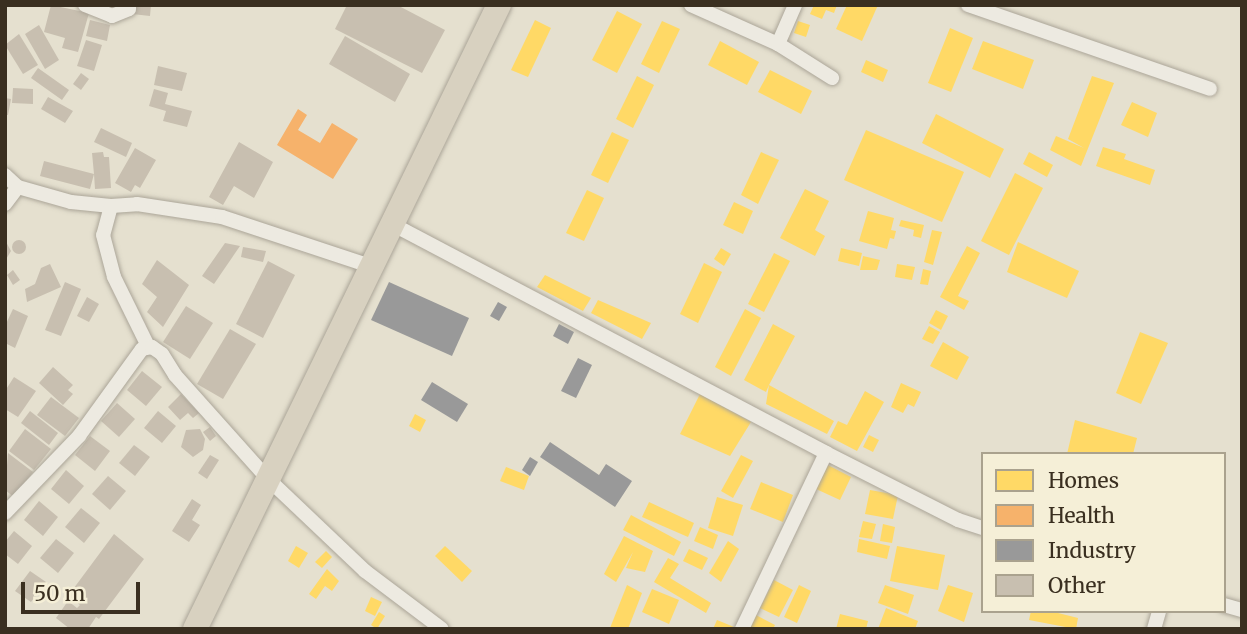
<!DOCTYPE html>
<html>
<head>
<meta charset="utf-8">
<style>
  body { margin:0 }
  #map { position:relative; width:1247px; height:634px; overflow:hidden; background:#e5e0cf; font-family:Merriweather,serif }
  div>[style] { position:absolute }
  .homes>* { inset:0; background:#ffd966 }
  .health>* { inset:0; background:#f6b26b }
  .industry>* { inset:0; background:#999 }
  .building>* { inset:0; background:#c8bfb0 }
  .round { border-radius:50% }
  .roads { filter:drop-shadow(0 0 2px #aba598) drop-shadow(0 0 2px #aba598) }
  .street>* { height:14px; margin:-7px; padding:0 7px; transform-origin:7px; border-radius:7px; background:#edeae1 }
  .highway>* { height:24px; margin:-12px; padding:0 12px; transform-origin:12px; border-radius:12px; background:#d8d1c0 }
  span { translate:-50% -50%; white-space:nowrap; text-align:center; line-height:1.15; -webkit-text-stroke:7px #f5efd7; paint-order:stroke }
  .frame { position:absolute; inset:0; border:7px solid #3a2f20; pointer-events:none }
  .legend { position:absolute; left:981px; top:452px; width:245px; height:161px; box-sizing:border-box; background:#f5efd7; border:2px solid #aaa28e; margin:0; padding:9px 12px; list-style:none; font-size:21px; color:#3a2f20 }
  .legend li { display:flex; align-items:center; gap:14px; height:35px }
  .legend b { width:35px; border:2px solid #aaa28e }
  .scale { position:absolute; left:21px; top:582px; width:119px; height:32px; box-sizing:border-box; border:4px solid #3a2f20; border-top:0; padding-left:9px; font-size:21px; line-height:24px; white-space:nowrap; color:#3a2f20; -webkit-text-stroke:5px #f5efd7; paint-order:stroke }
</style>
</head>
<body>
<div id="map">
  <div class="homes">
    <i style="clip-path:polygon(814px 5px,837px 5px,834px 13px,826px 10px,822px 19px,810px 14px)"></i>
    <i style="clip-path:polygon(847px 5px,878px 5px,862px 41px,836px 29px)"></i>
    <i style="clip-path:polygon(617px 11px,642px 24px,617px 73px,592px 60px)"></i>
    <i style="clip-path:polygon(535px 20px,551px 28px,528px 77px,511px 70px)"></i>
    <i style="clip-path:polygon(662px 21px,680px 29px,659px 73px,641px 64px)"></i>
    <i style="clip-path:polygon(798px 21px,810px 25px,806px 37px,794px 33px)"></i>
    <i style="clip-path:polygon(950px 28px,973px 38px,951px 92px,928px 83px)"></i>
    <i style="clip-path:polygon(720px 41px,759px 62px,747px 85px,708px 65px)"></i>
    <i style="clip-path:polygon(983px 41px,1034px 60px,1023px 89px,972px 69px)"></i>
    <i style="clip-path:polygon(866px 60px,888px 70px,883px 82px,861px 72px)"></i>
    <i style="clip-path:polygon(770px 70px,812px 91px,801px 114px,758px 92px)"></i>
    <i style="clip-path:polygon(637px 76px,654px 85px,633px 128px,616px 119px)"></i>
    <i style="clip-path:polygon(1092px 76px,1114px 83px,1081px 166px,1050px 150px,1056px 136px,1084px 148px,1068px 139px)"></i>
    <i style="clip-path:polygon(1132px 102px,1157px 113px,1148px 137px,1121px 125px)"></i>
    <i style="clip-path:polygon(936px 114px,1004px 149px,990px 178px,922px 143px)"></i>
    <i style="clip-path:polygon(866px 130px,964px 172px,942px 222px,844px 180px)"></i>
    <i style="clip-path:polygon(612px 132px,629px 140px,608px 183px,591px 175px)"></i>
    <i style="clip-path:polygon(1103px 147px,1126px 154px,1124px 159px,1155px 170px,1150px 185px,1096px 166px)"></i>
    <i style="clip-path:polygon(761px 152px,779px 160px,758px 204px,741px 195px)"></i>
    <i style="clip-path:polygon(1029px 152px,1053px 165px,1047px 177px,1023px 164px)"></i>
    <i style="clip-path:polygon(1015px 173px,1043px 188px,1009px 255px,981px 241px)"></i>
    <i style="clip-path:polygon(805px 189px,829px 201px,815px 230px,825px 236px,815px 256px,780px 238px)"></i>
    <i style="clip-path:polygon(587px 190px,604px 198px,584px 241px,566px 233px)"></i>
    <i style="clip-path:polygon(734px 202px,753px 211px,743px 234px,723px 225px)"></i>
    <i style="clip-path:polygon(868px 211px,894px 218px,891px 230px,896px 231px,894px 239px,890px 238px,887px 249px,859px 241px)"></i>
    <i style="clip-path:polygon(901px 220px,924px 225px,921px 238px,913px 236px,914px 230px,899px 226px)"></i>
    <i style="clip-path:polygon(932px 230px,942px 232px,933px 265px,924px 262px)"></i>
    <i style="clip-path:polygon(1018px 242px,1079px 271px,1067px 298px,1007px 272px)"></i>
    <i style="clip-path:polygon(967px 246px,980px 253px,958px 296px,969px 301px,964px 310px,940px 297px)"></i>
    <i style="clip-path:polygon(721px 248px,731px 254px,724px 266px,714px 259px)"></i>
    <i style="clip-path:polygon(841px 248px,862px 253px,859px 266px,838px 261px)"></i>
    <i style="clip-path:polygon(774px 253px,790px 261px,764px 312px,748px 304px)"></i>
    <i style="clip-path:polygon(863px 256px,880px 260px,877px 270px,860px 270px)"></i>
    <i style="clip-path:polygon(704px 263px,722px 272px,698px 323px,680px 314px)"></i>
    <i style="clip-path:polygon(897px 264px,915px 267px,912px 280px,895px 277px)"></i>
    <i style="clip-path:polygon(923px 269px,931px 271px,928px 285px,920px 284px)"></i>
    <i style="clip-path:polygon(545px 275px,591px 298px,583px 311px,537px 287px)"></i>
    <i style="clip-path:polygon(598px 300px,651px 323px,642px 339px,591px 313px)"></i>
    <i style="clip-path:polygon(745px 309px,761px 318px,731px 376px,715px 367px)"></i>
    <i style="clip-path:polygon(936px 310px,948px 316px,941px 330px,929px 323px)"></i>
    <i style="clip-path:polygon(773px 324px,795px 336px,769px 385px,834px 421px,827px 434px,766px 404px,769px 385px,766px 392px,744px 380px)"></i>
    <i style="clip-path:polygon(929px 326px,940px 332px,933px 344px,922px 339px)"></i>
    <i style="clip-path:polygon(1140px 332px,1168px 343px,1141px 404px,1116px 393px)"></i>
    <i style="clip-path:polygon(943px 342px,969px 357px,957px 380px,930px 366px)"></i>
    <i style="clip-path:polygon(901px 383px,921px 392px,914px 407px,908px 404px,903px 413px,891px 407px)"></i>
    <i style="clip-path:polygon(865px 391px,884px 402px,857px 451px,830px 437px,838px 421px,847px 425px)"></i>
    <i style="clip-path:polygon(700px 394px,751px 422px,730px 456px,680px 434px)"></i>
    <i style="clip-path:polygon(415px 414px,426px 420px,420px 432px,409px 426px)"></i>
    <i style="clip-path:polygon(1075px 420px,1137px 438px,1133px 454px,1067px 454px)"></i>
    <i style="clip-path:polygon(869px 435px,879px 440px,873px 452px,863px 447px)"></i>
    <i style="clip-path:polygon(741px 455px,753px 461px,733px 498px,721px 491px)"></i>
    <i style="clip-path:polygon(828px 465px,851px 477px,840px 500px,816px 489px)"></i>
    <i style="clip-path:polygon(506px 467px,529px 476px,524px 490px,500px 481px)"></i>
    <i style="clip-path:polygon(761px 482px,793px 495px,783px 522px,750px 509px)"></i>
    <i style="clip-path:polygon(870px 490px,898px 495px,893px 519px,865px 514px)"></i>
    <i style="clip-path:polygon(717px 497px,743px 505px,733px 536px,708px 528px)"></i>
    <i style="clip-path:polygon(649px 502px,694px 523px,688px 537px,642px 517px)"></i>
    <i style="clip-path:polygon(631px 515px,681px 542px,674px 556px,623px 530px)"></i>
    <i style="clip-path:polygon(863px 521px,876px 524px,872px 539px,859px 537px)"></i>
    <i style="clip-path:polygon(883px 524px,895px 527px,892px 543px,880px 541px)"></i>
    <i style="clip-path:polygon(700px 527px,718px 535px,713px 549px,694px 541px)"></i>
    <i style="clip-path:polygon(624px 536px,653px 551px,645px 572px,626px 568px,633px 552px,616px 582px,604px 574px)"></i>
    <i style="clip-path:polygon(859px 539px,890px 546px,887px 559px,857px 552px)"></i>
    <i style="clip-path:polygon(728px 541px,739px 549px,721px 582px,709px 573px)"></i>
    <i style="clip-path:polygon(296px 546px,308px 553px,299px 568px,288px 561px)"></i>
    <i style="clip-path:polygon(445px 546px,472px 571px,462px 582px,435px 556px)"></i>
    <i style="clip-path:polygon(897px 546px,945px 555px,938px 590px,890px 581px)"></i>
    <i style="clip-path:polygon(689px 549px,708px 558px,702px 570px,683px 561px)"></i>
    <i style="clip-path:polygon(326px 551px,332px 557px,322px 568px,315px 562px)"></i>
    <i style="clip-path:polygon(668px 558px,679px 564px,670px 578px,711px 603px,706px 613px,654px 582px)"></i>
    <i style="clip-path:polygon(327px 569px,339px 581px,332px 591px,325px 586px,316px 599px,309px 594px)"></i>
    <i style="clip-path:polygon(774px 580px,793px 590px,779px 617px,760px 608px)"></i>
    <i style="clip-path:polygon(627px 585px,642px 593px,628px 629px,613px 629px,610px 628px)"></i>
    <i style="clip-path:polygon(799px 585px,811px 591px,797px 623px,784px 617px)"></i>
    <i style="clip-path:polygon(885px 585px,914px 595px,908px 614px,878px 603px)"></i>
    <i style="clip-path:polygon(948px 585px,973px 593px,964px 622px,938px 611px)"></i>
    <i style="clip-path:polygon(652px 589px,679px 600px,669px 624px,642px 612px)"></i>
    <i style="clip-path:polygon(371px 597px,382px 602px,375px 616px,365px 611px)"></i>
    <i style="clip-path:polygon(886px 608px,918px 621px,915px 629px,878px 629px)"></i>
    <i style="clip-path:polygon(1031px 611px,1050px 611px,1078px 618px,1076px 629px,1029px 620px)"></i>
    <i style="clip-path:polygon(379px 612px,385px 616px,377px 629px,371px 625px)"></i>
    <i style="clip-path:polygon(840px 614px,868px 621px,866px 629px,836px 629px)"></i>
    <i style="clip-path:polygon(756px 615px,775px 625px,773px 629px,750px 629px)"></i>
    <i style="clip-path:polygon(717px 620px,739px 629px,713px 629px)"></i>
  </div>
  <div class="health">
    <i style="clip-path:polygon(298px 109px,307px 115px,298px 130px,320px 143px,332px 123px,358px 139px,333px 179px,277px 145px)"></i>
  </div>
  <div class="industry">
    <i style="clip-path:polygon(389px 282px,469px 318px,452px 356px,371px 320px)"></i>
    <i style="clip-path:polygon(498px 302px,507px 307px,499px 321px,490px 316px)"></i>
    <i style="clip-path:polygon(559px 324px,574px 332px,568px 344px,553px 336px)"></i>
    <i style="clip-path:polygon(578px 358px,592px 365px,576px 398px,561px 391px)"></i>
    <i style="clip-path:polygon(432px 382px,468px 404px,457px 422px,421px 400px)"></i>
    <i style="clip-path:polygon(550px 442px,599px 475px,606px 464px,632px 481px,615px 507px,540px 457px)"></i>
    <i style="clip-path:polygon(530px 457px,538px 462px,530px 476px,522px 470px)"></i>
  </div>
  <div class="building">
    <i style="clip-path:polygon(51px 5px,89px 13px,78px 52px,62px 48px,65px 38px,44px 32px)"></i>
    <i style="clip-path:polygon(134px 5px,151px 5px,150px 16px,132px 14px)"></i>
    <i style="clip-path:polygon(347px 5px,397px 5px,445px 30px,422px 73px,335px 29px)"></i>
    <i style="clip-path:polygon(90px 20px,110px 25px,107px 41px,86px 36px)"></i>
    <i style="clip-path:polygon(39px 25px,59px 60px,45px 69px,25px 34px)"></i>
    <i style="clip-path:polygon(19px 34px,38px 65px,23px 74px,5px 45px)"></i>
    <i style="clip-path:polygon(345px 36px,410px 74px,395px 102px,329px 64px)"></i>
    <i style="clip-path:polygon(86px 40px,102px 45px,94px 71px,77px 66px)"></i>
    <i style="clip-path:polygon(158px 66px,187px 73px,182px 91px,154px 85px)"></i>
    <i style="clip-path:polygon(38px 68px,69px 90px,62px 100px,31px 78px)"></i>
    <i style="clip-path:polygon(81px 73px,89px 79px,81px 90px,73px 84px)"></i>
    <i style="clip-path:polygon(13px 88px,33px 89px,33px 104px,12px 103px)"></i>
    <i style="clip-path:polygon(154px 89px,168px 93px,165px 104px,192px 111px,187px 127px,163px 121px,166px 111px,149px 106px)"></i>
    <i style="clip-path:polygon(48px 97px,73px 111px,65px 123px,41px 109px)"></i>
    <i style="clip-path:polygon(5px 98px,11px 99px,8px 115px,5px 115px)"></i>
    <i style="clip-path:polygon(101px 128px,132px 143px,126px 157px,94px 142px)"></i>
    <i style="clip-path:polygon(239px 142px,273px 162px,254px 198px,234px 186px,223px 205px,209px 197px)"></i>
    <i style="clip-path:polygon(135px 148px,156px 160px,140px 188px,135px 185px,131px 192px,115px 183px)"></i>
    <i style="clip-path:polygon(103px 152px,104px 157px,109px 157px,111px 188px,95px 189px,94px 174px,90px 189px,40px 176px,44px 161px,94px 174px,92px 153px)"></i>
    <i style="clip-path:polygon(5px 240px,11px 251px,5px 261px)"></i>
    <i class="round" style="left:12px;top:240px;width:14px;height:14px"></i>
    <i style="clip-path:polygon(225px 243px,240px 246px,214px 284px,202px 276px)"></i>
    <i style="clip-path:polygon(243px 247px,266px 251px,263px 262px,241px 257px)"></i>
    <i style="clip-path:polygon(157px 260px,189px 285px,163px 327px,147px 312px,157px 297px,142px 284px)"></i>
    <i style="clip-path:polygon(268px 261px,295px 275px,263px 338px,236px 324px)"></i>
    <i style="clip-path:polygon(50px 264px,61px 287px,27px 302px,25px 289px,35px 284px,41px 268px)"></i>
    <i style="clip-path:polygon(13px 270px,20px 280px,13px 285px,7px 275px)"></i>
    <i style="clip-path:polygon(65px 282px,81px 289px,61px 336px,45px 330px)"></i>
    <i style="clip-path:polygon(87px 297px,99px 304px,89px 322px,77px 316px)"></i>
    <i style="clip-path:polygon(186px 306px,213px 323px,190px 359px,163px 342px)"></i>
    <i style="clip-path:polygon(13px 309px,28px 316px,15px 348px,5px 343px,5px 326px)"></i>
    <i style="clip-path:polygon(230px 329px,256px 344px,223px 399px,197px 384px)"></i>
    <i style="clip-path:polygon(53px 367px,73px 385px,68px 390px,73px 394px,63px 405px,39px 383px)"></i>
    <i style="clip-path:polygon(142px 371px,162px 387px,146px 406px,127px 390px)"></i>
    <i style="clip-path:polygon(14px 377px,36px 391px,18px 417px,5px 409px,5px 391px)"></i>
    <i style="clip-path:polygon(181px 394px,199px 413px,193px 418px,188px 413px,180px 420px,168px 407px)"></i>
    <i style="clip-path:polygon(51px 397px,79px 418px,65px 436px,37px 415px)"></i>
    <i style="clip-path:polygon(117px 403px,135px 419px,119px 437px,101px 421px)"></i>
    <i style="clip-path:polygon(30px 411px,58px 433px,49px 445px,21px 423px)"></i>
    <i style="clip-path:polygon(158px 411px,176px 426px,162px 443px,144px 428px)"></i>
    <i style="clip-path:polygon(210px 427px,216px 436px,210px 441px,203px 432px)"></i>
    <i style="clip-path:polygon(25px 429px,51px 449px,34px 470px,9px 451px)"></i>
    <i style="clip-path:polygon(200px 429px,205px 439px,203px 450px,193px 457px,181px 447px,186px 430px)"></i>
    <i style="clip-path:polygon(90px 436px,110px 451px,95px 471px,75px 455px)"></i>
    <i style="clip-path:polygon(134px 445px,150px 457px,135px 476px,119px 463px)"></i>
    <i style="clip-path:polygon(8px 453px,33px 472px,14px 497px,5px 490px)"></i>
    <i style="clip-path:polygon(210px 455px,219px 460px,207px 479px,198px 473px)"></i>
    <i style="clip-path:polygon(66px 470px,84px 486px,69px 504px,51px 489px)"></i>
    <i style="clip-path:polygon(108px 476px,126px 491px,110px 510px,92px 494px)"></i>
    <i style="clip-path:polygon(192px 499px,201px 505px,192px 520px,200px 525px,189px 542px,172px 531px)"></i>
    <i style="clip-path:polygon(39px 501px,58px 517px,43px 536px,24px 520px)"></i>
    <i style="clip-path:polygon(81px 508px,100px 523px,84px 543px,65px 527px)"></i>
    <i style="clip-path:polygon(14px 531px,32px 546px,18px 564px,5px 554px,5px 542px)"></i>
    <i style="clip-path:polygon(114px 534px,144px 559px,99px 619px,96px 617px,88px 629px,70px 629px,56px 618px,68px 601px,77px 608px,80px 605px,68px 596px)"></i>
    <i style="clip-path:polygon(56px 539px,74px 553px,58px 573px,40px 558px)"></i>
    <i style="clip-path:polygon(30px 571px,46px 582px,31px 602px,15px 591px)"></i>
  </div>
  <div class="roads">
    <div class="street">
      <i style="left:85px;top:5px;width:29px;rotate:22deg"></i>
      <i style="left:112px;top:16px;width:18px;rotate:-22deg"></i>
      <i style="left:129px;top:9px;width:4px;rotate:-90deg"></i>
      <i style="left:691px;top:5px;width:95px;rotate:24.1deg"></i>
      <i style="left:778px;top:44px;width:64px;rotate:32.2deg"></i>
      <i style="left:968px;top:5px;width:256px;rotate:19.1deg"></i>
      <i style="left:778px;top:44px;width:43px;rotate:-66.4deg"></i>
      <i style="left:5px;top:175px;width:18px;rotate:43deg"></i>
      <i style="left:18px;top:187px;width:55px;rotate:15.8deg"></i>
      <i style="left:71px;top:202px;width:40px;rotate:5.7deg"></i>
      <i style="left:111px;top:206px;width:26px;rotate:-4deg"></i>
      <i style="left:137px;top:204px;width:86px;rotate:8.7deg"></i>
      <i style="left:222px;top:217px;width:156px;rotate:18.3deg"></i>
      <i style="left:5px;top:204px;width:21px;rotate:-53deg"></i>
      <i style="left:111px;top:206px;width:30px;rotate:105deg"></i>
      <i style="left:103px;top:235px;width:43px;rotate:75.3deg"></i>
      <i style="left:114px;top:277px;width:77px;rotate:63.8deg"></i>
      <i style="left:392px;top:224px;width:491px;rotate:27.8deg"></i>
      <i style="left:826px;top:453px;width:148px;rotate:26.9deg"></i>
      <i style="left:958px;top:520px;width:26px;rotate:18deg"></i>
      <i style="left:5px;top:513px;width:107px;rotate:-46.1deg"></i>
      <i style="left:79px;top:436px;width:107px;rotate:-54.1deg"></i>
      <i style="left:142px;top:349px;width:10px;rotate:-11deg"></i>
      <i style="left:152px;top:347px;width:12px;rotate:35deg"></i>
      <i style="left:162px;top:354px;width:25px;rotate:58deg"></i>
      <i style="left:175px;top:375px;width:138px;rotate:48.2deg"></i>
      <i style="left:267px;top:478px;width:135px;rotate:43.5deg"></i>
      <i style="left:365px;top:571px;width:96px;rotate:37deg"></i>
      <i style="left:1224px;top:605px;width:19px;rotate:16deg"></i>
      <i style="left:742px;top:629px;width:195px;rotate:-64.5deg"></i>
      <i style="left:1154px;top:629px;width:19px;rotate:-74deg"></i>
    </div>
    <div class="highway">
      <i style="left:195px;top:629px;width:694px;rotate:-64.03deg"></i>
    </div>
  </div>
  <div class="frame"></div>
  <ul class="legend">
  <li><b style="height:19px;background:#ffd966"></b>Homes</li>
  <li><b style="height:19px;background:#f6b26b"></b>Health</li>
  <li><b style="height:19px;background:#999"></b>Industry</li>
  <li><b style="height:19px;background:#c8bfb0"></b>Other</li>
  </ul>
  <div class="scale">50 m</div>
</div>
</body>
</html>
